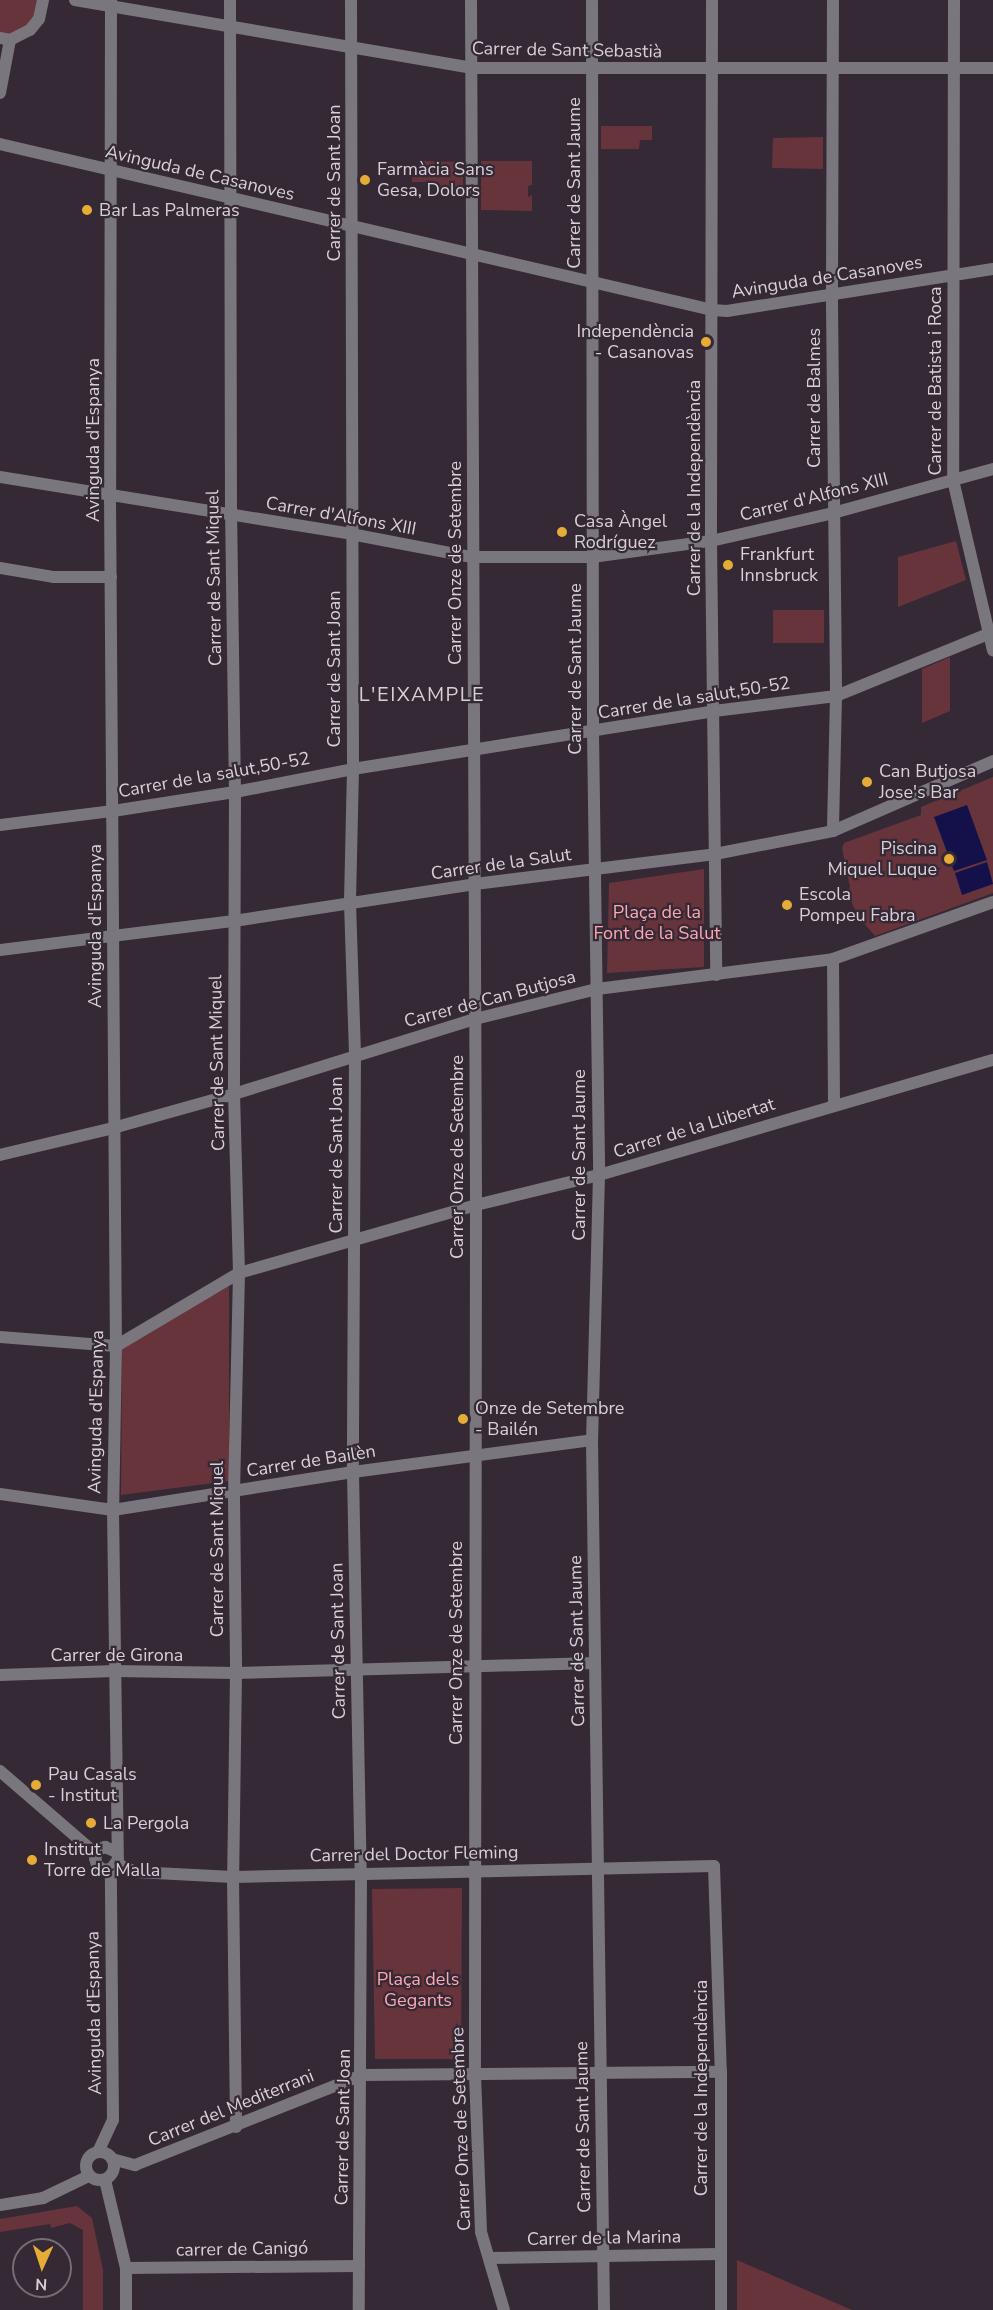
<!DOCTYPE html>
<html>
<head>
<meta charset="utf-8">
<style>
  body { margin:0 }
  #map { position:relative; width:993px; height:2310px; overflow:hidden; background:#342935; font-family:"Nunito Sans",sans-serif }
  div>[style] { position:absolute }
  .green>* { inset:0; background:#67343c }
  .water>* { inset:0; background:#14114a }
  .street>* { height:12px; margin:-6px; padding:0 6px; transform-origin:6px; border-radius:6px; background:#79767e }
  .street>.ring { margin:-6px; padding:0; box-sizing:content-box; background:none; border:12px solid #79767e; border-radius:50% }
  .dots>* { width:16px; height:16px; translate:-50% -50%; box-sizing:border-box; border:3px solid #342935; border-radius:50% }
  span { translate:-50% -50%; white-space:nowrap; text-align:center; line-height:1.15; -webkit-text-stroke:4.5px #342935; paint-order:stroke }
  .street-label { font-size:18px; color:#d8d0d8 }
  .poi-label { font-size:18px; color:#d8d0d8 }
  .left { translate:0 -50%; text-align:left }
  .right { translate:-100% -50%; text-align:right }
  .park-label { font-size:18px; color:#fea6b1 }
  .neighbourhood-label { font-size:20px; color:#d8d0d8; letter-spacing:1.5px }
  .north { position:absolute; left:12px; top:2238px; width:60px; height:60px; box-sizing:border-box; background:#342935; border:2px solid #766c76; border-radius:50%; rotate:183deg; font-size:16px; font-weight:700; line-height:24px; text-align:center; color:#d8d0d8 }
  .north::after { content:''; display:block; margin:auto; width:21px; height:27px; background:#e5ad35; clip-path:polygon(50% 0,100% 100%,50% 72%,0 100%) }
</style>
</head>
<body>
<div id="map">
  <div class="green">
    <i style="clip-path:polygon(0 0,43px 0,30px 30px,0 38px)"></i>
    <i style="clip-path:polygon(601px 126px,652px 126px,652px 140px,640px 140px,639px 149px,601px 149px)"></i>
    <i style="clip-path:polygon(823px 137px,823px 169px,772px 168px,773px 138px)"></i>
    <i style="clip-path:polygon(419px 161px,463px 162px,463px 194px,440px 194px,439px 182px,412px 182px,412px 169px,418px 169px)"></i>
    <i style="clip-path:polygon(481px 161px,532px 161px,532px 185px,528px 186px,528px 197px,532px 195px,532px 211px,481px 210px)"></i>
    <i style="clip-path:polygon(956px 541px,966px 580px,898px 607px,898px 557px)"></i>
    <i style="clip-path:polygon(773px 610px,824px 610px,824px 643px,773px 643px)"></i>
    <i style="clip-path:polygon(950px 657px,950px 711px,922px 723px,922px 669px)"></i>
    <i style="clip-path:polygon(993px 777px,993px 893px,875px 936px,858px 916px,848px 895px,850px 887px,842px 848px,844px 843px,921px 815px,921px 807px)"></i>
    <i style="clip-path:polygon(704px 869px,704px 967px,607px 973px,609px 883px)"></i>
    <i style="clip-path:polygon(229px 1286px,229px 1481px,121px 1495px,122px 1348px)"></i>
    <i style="clip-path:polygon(462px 1888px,461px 2059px,375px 2059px,372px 1889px)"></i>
    <i style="clip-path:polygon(77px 2206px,92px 2218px,103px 2270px,103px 2310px,83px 2310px,83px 2230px,70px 2223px,51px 2228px,50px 2224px,0 2232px,0 2219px)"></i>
    <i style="clip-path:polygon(737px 2260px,852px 2310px,737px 2310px)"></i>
  </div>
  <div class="water">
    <i style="clip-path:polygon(967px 805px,987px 860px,954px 871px,934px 817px)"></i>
    <i style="clip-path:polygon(987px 862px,993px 884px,962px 895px,955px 873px)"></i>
  </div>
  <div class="street">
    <i style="left:75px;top:0;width:402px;rotate:9.7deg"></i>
    <i style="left:471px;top:68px;width:522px"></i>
    <i style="left:111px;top:0;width:496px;rotate:90.1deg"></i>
    <i style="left:110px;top:496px;width:850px;rotate:89.6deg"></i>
    <i style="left:116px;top:1346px;width:164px;rotate:91deg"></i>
    <i style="left:113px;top:1510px;width:350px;rotate:89.2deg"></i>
    <i style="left:118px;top:1860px;width:11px;rotate:128deg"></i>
    <i style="left:111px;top:1869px;width:8px;rotate:173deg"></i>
    <i style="left:103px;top:1870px;width:8px;rotate:-140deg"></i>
    <i style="left:97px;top:1865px;width:7px;rotate:-106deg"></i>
    <i style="left:95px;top:1858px;width:9px;rotate:-69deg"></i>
    <i style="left:98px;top:1850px;width:8px;rotate:-23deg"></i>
    <i style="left:105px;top:1847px;width:12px;rotate:24deg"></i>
    <i style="left:230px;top:0;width:507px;rotate:89.89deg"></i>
    <i style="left:231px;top:507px;width:285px;rotate:89.2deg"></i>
    <i style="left:235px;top:792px;width:302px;rotate:90.2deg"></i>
    <i style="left:234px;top:1094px;width:179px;rotate:88.4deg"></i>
    <i style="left:239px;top:1273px;width:225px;rotate:91.3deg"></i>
    <i style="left:234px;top:1498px;width:175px;rotate:89.3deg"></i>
    <i style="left:236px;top:1673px;width:204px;rotate:90.8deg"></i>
    <i style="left:233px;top:1877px;width:250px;rotate:89.3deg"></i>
    <i style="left:351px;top:0;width:769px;rotate:89.85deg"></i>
    <i style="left:353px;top:769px;width:134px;rotate:91.3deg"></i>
    <i style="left:350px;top:903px;width:152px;rotate:88.1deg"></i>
    <i style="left:355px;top:1055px;width:417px;rotate:90.3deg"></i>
    <i style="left:353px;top:1472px;width:401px;rotate:88.9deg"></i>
    <i style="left:361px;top:1873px;width:437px;rotate:90.3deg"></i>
    <i style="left:471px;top:0;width:1205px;rotate:89.76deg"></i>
    <i style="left:476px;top:1205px;width:870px;rotate:90.07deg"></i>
    <i style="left:475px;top:2075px;width:157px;rotate:87.8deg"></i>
    <i style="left:481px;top:2232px;width:81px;rotate:73.6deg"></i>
    <i style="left:592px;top:0;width:732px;rotate:89.92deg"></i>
    <i style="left:593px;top:732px;width:443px;rotate:89.2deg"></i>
    <i style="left:599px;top:1175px;width:265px;rotate:91.5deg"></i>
    <i style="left:592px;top:1440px;width:870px;rotate:89.21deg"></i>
    <i style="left:712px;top:0;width:541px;rotate:90.11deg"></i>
    <i style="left:711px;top:541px;width:434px;rotate:89.3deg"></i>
    <i style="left:833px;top:0;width:304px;rotate:90.2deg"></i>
    <i style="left:832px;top:304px;width:392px;rotate:89.4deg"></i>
    <i style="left:836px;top:696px;width:135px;rotate:91.3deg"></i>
    <i style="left:954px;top:0;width:480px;rotate:90.1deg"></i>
    <i style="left:953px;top:480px;width:175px;rotate:76.8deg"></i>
    <i style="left:0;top:38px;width:10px;rotate:11deg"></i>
    <i style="left:10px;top:40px;width:22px;rotate:-27deg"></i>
    <i style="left:30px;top:30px;width:14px;rotate:-51deg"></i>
    <i style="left:39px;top:19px;width:19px;rotate:-78deg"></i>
    <i style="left:0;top:93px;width:54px;rotate:-79.3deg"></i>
    <i style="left:0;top:144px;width:731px;rotate:13.12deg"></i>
    <i style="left:712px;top:310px;width:15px;rotate:4deg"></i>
    <i style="left:727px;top:311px;width:269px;rotate:-9deg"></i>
    <i style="left:0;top:477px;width:356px;rotate:9.2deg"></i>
    <i style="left:351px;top:534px;width:123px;rotate:10.8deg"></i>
    <i style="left:472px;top:557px;width:120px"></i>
    <i style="left:592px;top:557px;width:120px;rotate:-7.7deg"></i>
    <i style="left:711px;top:541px;width:125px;rotate:-12.9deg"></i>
    <i style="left:833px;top:513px;width:166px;rotate:-15.4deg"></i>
    <i style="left:0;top:568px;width:55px;rotate:9.5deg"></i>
    <i style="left:54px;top:577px;width:57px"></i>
    <i style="left:0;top:825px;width:114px;rotate:-7.1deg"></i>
    <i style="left:113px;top:811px;width:123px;rotate:-8.9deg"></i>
    <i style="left:235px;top:792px;width:120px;rotate:-11deg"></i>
    <i style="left:353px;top:769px;width:366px;rotate:-9.1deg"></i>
    <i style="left:714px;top:711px;width:123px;rotate:-7deg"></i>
    <i style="left:836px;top:696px;width:170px;rotate:-22.2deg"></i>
    <i style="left:0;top:950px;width:236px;rotate:-7.1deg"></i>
    <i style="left:234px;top:921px;width:244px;rotate:-8.7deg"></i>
    <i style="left:475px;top:884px;width:242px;rotate:-7.1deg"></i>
    <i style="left:715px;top:854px;width:120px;rotate:-11deg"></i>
    <i style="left:833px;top:831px;width:175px;rotate:-23.6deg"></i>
    <i style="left:833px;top:959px;width:146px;rotate:89.6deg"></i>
    <i style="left:0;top:1155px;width:116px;rotate:-13.4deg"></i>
    <i style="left:113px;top:1128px;width:126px;rotate:-15.7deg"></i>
    <i style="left:234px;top:1094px;width:252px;rotate:-17.3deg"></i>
    <i style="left:475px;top:1019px;width:126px;rotate:-13.8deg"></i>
    <i style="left:597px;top:989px;width:238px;rotate:-7.2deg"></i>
    <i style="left:833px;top:959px;width:170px;rotate:-19.6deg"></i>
    <i style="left:0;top:1337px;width:116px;rotate:4.4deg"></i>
    <i style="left:116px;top:1346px;width:143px;rotate:-30.7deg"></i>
    <i style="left:239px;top:1273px;width:247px;rotate:-16deg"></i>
    <i style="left:476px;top:1205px;width:127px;rotate:-13.7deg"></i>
    <i style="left:599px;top:1175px;width:410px;rotate:-16.3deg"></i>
    <i style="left:0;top:1494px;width:114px;rotate:8.1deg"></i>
    <i style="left:113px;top:1510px;width:243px;rotate:-9deg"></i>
    <i style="left:353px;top:1472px;width:241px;rotate:-7.6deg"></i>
    <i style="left:0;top:1675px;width:115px;rotate:-2deg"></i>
    <i style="left:115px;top:1671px;width:121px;rotate:0.9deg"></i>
    <i style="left:236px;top:1673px;width:359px;rotate:-1.6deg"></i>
    <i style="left:0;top:1771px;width:127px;rotate:40.8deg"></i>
    <i style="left:117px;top:1864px;width:21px;rotate:23deg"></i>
    <i style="left:136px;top:1872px;width:97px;rotate:3deg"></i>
    <i style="left:233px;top:1877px;width:481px;rotate:-1.3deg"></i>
    <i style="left:714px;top:1866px;width:206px;rotate:88.1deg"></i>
    <i style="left:721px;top:2072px;width:238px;rotate:90deg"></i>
    <i class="ring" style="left:86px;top:2152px;width:16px;height:16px"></i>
    <i style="left:98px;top:2152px;width:35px;rotate:-65deg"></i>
    <i style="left:113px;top:2120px;width:251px;rotate:-90.5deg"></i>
    <i style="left:112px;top:2159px;width:24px;rotate:15deg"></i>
    <i style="left:135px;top:2165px;width:244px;rotate:-21.6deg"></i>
    <i style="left:362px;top:2075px;width:359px;rotate:-0.5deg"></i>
    <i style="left:105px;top:2180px;width:90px;rotate:76.6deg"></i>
    <i style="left:126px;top:2268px;width:42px;rotate:90deg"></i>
    <i style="left:0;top:2205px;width:44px;rotate:-9.2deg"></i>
    <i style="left:43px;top:2198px;width:51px;rotate:-25.6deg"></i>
    <i style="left:490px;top:2258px;width:229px;rotate:-1deg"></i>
    <i style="left:126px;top:2268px;width:233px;rotate:-0.5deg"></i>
  </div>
  <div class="dots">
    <i style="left:365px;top:180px;background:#e5ad35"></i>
    <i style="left:87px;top:210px;background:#e5ad35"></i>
    <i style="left:706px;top:342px;background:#e5ad35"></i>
    <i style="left:562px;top:532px;background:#e5ad35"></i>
    <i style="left:728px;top:565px;background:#e5ad35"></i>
    <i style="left:867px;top:782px;background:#e5ad35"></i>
    <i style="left:949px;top:859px;background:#e5ad35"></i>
    <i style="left:787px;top:905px;background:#e5ad35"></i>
    <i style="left:463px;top:1419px;background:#e5ad35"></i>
    <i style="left:36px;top:1785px;background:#e5ad35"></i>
    <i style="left:91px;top:1823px;background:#e5ad35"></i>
    <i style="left:32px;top:1860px;background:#e5ad35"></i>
  </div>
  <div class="street-label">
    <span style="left:567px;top:50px;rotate:1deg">Carrer de Sant Sebastià</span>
    <span style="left:200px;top:173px;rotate:13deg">Avinguda de Casanoves</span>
    <span style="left:334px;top:183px;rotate:-90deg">Carrer de Sant Joan</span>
    <span style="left:574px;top:183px;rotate:-90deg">Carrer de Sant Jaume</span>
    <span style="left:827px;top:277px;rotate:-9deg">Avinguda de Casanoves</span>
    <span style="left:935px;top:381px;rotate:-90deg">Carrer de Batista i Roca</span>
    <span style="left:814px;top:398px;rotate:-90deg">Carrer de Balmes</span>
    <span style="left:93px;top:440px;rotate:-90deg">Avinguda d'Espanya</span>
    <span style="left:694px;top:488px;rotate:-90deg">Carrer de la Independència</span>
    <span style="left:814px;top:497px;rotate:-14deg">Carrer d'Alfons XIII</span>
    <span style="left:341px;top:516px;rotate:10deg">Carrer d'Alfons XIII</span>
    <span style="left:455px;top:563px;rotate:-90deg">Carrer Onze de Setembre</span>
    <span style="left:214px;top:578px;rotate:-91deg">Carrer de Sant Miquel</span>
    <span style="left:334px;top:669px;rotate:-90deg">Carrer de Sant Joan</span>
    <span style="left:575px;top:669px;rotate:-90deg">Carrer de Sant Jaume</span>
    <span style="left:694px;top:698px;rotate:-9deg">Carrer de la salut,50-52</span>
    <span style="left:214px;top:775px;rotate:-10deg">Carrer de la salut,50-52</span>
    <span style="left:501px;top:864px;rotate:-8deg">Carrer de la Salut</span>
    <span style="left:95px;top:926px;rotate:-90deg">Avinguda d'Espanya</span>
    <span style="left:490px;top:999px;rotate:-15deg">Carrer de Can Butjosa</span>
    <span style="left:217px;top:1063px;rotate:-91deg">Carrer de Sant Miquel</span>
    <span style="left:694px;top:1128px;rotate:-17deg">Carrer de la Llibertat</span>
    <span style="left:336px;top:1155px;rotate:-90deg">Carrer de Sant Joan</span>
    <span style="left:579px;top:1155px;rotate:-90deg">Carrer de Sant Jaume</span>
    <span style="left:457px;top:1157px;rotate:-90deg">Carrer Onze de Setembre</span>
    <span style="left:96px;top:1412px;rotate:-89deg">Avinguda d'Espanya</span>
    <span style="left:311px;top:1461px;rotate:-9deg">Carrer de Bailèn</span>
    <span style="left:217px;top:1549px;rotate:-90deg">Carrer de Sant Miquel</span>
    <span style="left:338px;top:1641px;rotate:-91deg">Carrer de Sant Joan</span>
    <span style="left:577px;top:1641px;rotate:-91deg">Carrer de Sant Jaume</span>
    <span style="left:456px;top:1643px;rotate:-90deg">Carrer Onze de Setembre</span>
    <span style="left:117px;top:1655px">Carrer de Girona</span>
    <span style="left:414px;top:1854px;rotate:-1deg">Carrer del Doctor Fleming</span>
    <span style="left:94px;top:2013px;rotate:-91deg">Avinguda d'Espanya</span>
    <span style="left:701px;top:2088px;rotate:-90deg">Carrer de la Independència</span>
    <span style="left:231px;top:2108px;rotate:-22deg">Carrer del Mediterrani</span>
    <span style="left:343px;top:2127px;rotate:-89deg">Carrer de Sant Joan</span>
    <span style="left:583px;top:2127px;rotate:-91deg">Carrer de Sant Jaume</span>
    <span style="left:461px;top:2129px;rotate:-92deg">Carrer Onze de Setembre</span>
    <span style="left:604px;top:2238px;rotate:-1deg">Carrer de la Marina</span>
    <span style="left:242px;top:2249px;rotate:-1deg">carrer de Canigó</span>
  </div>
  <div class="poi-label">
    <span class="left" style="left:377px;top:180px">Farmàcia Sans<br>Gesa, Dolors</span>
    <span class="left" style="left:99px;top:210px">Bar Las Palmeras</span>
    <span class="right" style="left:694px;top:342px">Independència<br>- Casanovas</span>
    <span class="left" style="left:574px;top:532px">Casa Àngel<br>Rodríguez</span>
    <span class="left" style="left:740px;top:565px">Frankfurt<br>Innsbruck</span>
    <span class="left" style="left:879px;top:782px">Can Butjosa<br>Jose's Bar</span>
    <span class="right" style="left:937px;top:859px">Piscina<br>Miquel Luque</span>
    <span class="left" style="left:799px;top:905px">Escola<br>Pompeu Fabra</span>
    <span class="left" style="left:475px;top:1419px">Onze de Setembre<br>- Bailén</span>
    <span class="left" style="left:48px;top:1785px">Pau Casals<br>- Institut</span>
    <span class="left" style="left:103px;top:1823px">La Pergola</span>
    <span class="left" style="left:44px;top:1860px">Institut<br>Torre de Malla</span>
  </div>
  <div class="park-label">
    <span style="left:657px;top:923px">Plaça de la<br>Font de la Salut</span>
    <span style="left:418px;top:1990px">Plaça dels<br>Gegants</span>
  </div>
  <div class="neighbourhood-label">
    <span style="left:422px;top:694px">L'EIXAMPLE</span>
  </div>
  <div class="north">N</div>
</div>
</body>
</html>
